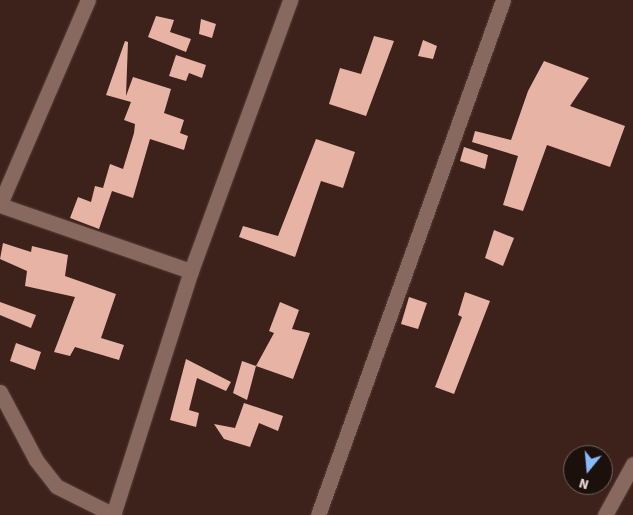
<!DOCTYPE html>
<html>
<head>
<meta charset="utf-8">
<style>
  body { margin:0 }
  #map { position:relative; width:633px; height:515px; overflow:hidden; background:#3d221b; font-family:"Source Sans 3",sans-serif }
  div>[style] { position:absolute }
  .building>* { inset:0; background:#e7b3a5 }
  .roads { filter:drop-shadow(0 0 1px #553e38) drop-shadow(0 0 1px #553e38) }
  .minor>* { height:15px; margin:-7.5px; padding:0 7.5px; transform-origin:7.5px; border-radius:7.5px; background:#886960 }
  span { translate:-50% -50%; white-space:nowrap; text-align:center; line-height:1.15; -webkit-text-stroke:5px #1c100c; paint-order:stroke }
  .north { position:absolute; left:563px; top:445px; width:50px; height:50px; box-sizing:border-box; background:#1c100c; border:1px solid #72635e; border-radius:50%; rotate:197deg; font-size:14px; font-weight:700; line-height:20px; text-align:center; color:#f2dfda }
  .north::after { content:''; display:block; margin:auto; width:18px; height:22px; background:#89bafc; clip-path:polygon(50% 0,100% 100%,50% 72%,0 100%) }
</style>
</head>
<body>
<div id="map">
  <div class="building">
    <i style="clip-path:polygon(156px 16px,174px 20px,170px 32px,191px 39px,186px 52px,148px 37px)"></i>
    <i style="clip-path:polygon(201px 19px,216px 24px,212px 38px,199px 34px)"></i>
    <i style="clip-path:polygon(374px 36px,394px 41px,366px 116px,329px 104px,340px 68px,361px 74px)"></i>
    <i style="clip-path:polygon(423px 40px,437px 46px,433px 59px,418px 56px)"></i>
    <i style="clip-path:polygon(125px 41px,128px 42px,126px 96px,133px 77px,171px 89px,164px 113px,184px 120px,180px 133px,188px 136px,184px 150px,150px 139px,133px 198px,112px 191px,99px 229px,70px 218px,78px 197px,91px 202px,95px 186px,103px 188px,110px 164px,123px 169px,134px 133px,135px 124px,124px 120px,131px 102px,106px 95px)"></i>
    <i style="clip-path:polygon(176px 55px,206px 65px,202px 78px,189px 73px,186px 81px,169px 76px)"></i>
    <i style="clip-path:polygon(544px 61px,589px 78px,570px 106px,625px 126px,610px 167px,547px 145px,523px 211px,503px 205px,518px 156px,472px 142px,475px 131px,511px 140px,528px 91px)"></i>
    <i style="clip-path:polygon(316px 139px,355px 152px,343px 188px,321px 181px,295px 257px,239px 237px,243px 226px,278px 236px)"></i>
    <i style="clip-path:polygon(464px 147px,488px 155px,485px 169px,460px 161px)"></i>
    <i style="clip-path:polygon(494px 230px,514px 238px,503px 266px,485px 258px)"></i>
    <i style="clip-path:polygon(3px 243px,31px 252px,32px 246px,68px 255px,65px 276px,116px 294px,101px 338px,124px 345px,119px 360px,75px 347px,70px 356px,54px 352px,75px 297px,25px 286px,27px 271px,0 259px)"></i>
    <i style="clip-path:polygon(465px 292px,490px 301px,454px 394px,435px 387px,462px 317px,458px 315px)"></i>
    <i style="clip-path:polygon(409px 297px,427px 303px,418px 329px,401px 324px)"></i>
    <i style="clip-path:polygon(0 302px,36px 315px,31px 328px,0 315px)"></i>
    <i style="clip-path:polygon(280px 302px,299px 310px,292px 329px,310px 333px,293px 379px,256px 366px,274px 333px,269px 331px)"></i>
    <i style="clip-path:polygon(16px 343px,41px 352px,35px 370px,10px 361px)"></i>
    <i style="clip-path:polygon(186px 359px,231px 382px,226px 391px,197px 378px,189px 410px,199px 413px,196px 427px,170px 420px)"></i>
    <i style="clip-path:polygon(242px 361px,256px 366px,247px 400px,233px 393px)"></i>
    <i style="clip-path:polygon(244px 403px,283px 416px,278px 431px,259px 423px,250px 447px,224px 439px,214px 424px,235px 428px)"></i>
  </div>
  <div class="roads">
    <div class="minor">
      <i style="left:0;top:204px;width:222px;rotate:-66.7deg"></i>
      <i style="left:0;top:205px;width:202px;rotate:19.1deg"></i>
      <i style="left:191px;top:271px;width:289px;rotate:-69.9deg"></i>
      <i style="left:0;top:392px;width:77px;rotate:62.1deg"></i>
      <i style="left:36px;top:460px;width:33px;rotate:52deg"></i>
      <i style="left:56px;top:486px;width:65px;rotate:26.6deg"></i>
      <i style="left:113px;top:515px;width:256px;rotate:-72.3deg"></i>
      <i style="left:318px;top:515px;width:547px;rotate:-70.24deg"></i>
      <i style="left:605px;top:515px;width:58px;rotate:-61.2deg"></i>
    </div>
  </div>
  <div class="north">N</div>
</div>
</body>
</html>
